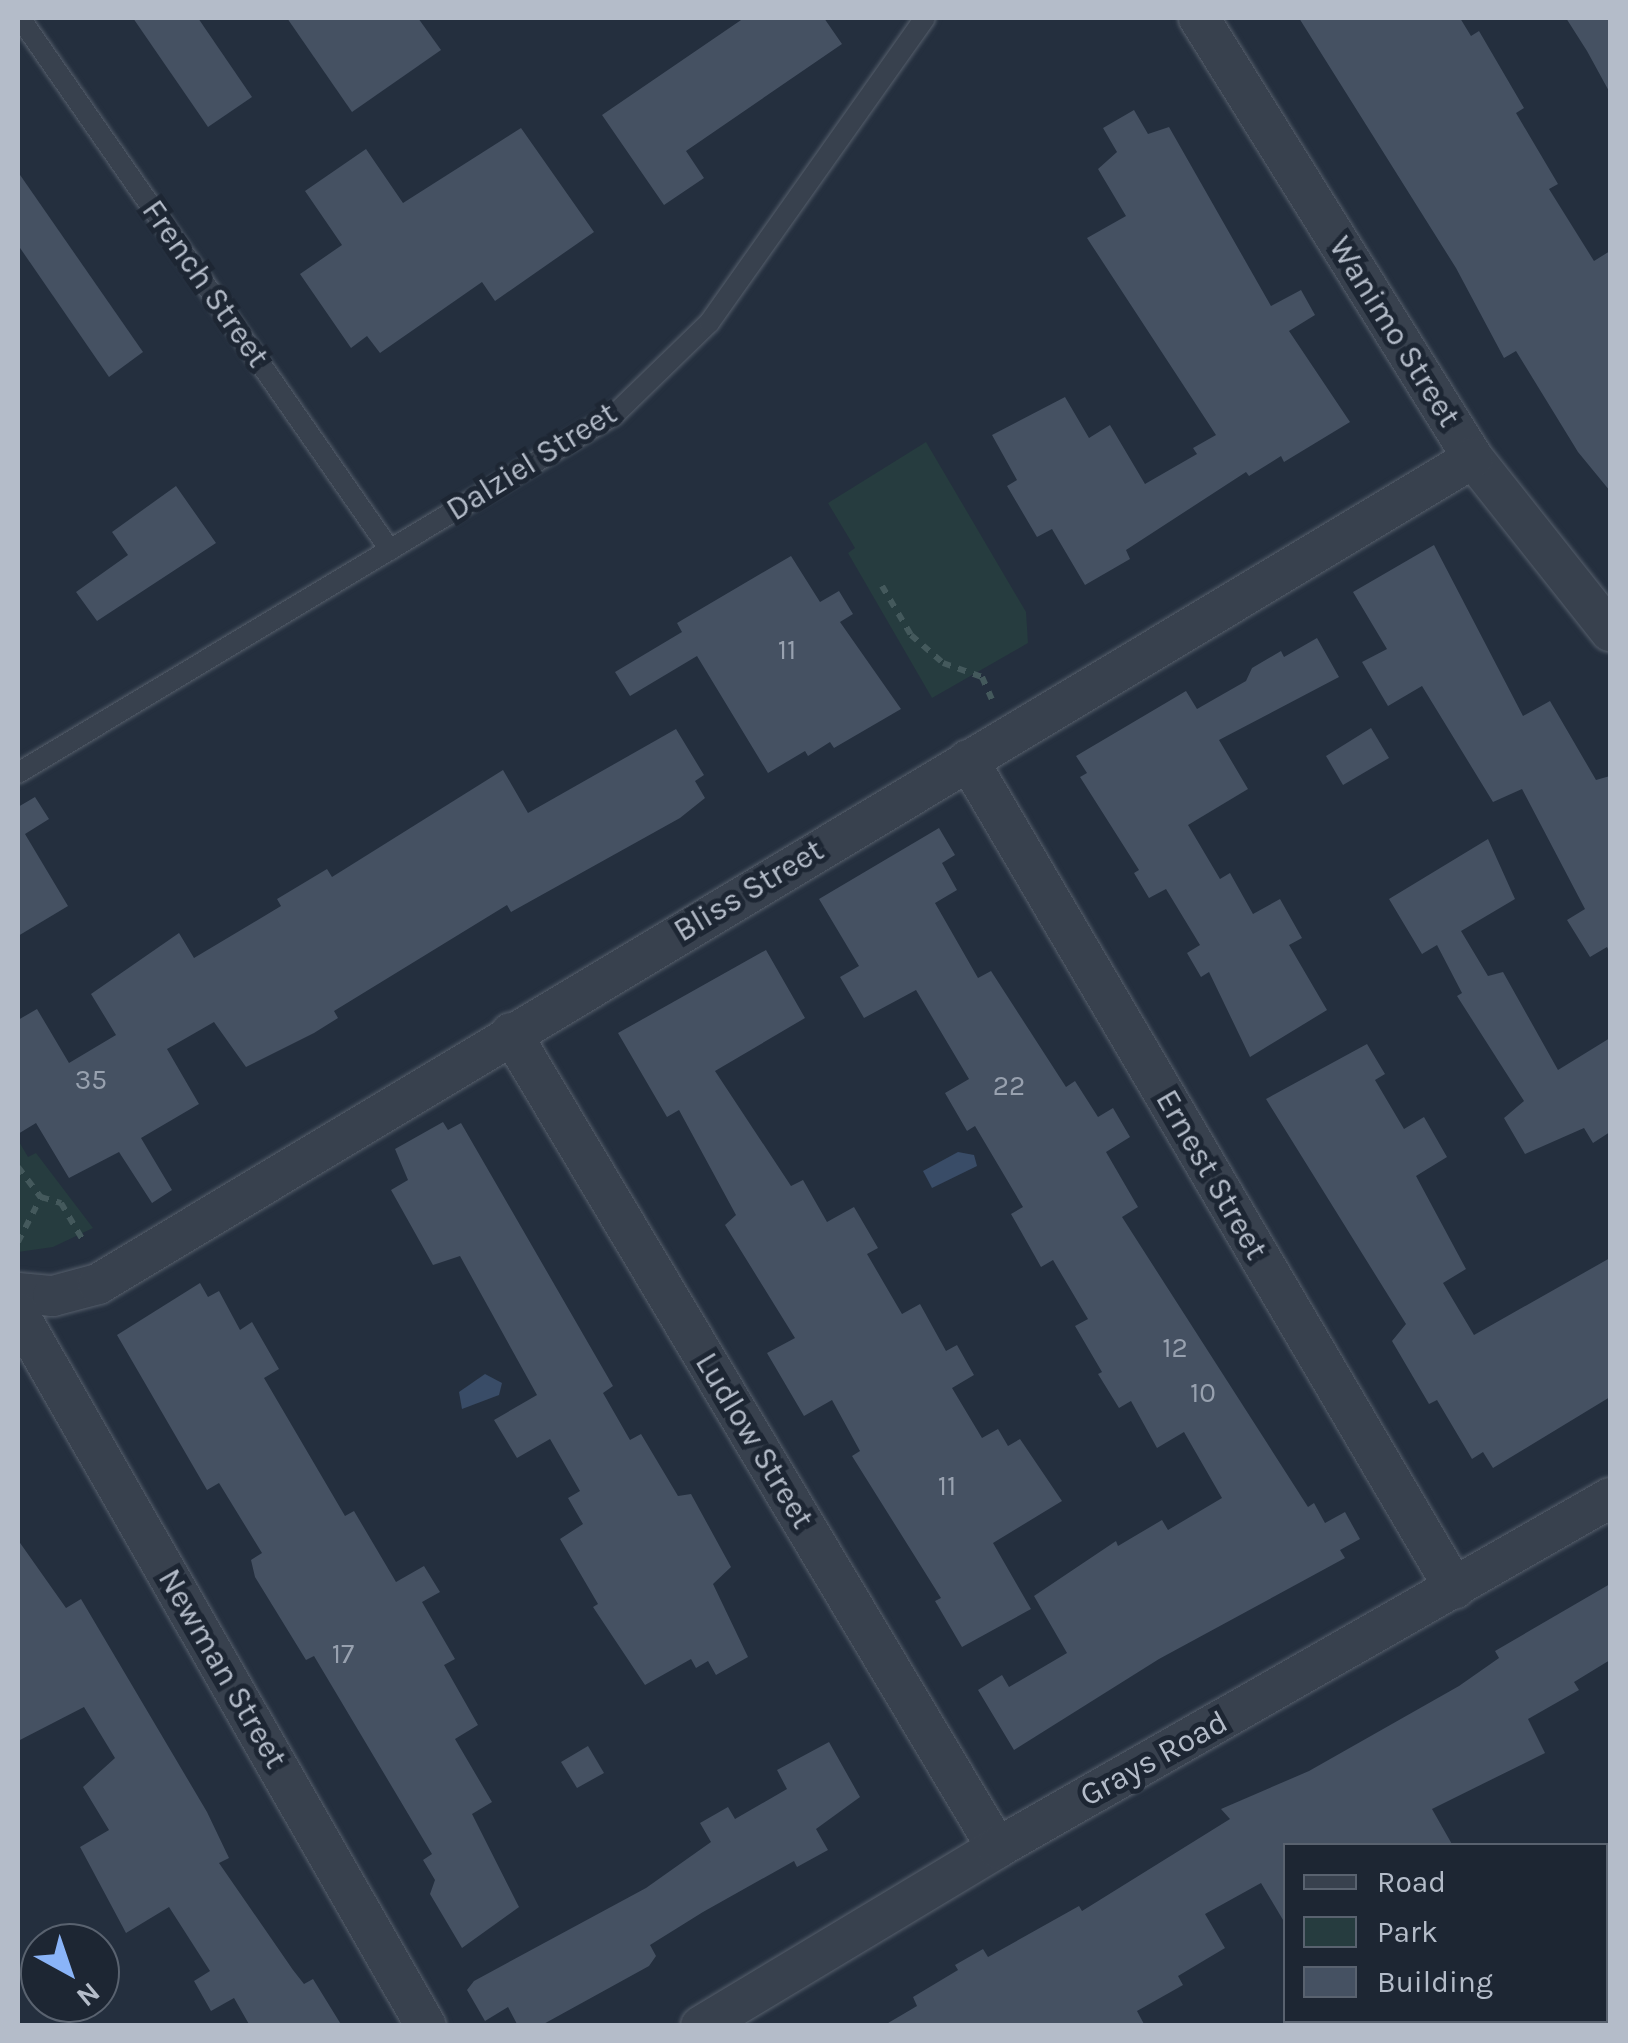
<!DOCTYPE html>
<html>
<head>
<meta charset="utf-8">
<style>
  body { margin:0 }
  #map { position:relative; width:1628px; height:2043px; overflow:hidden; background:#242f3e; font-family:Karla,sans-serif }
  div>[style] { position:absolute }
  .green>* { inset:0; background:#263c3f }
  .water>* { inset:0; background:#394c67 }
  .building>* { inset:0; background:#455162 }
  .path>* { height:6px; margin-top:-3px; transform-origin:0; background:repeating-linear-gradient(90deg,#44595c 0 8px,transparent 0 16px) }
  .roads { filter:drop-shadow(0 0 2px #565f6c) drop-shadow(0 0 2px #565f6c) }
  .service>* { height:20px; margin:-10px; padding:0 10px; transform-origin:10px; border-radius:10px; background:#38414e }
  .minor>* { height:40px; margin:-20px; padding:0 20px; transform-origin:20px; border-radius:20px; background:#38414e }
  span { translate:-50% -50%; white-space:nowrap; text-align:center; line-height:1.15; -webkit-text-stroke:10px #1d2633; paint-order:stroke }
  .number-label { font-size:28px; color:#98a1af }
  .number-label span { -webkit-text-stroke-width:0 }
  .street-label { font-size:32px; color:#b4bcc9 }
  .frame { position:absolute; inset:0; border:20px solid #b4bcc9; pointer-events:none }
  .legend { position:absolute; left:1283px; top:1843px; width:325px; height:180px; box-sizing:border-box; background:#1d2633; border:2px solid #59626f; margin:0; padding:12px 18px; list-style:none; font-size:30px; color:#b4bcc9 }
  .legend li { display:flex; align-items:center; gap:20px; height:50px }
  .legend b { width:50px; border:2px solid #59626f }
  .north { position:absolute; left:20px; top:1923px; width:100px; height:100px; box-sizing:border-box; background:#1d2633; border:2px solid #59626f; border-radius:50%; rotate:140deg; font-size:28px; font-weight:700; line-height:40px; text-align:center; color:#b4bcc9 }
  .north::after { content:''; display:block; margin:auto; width:35px; height:45px; background:#8ab4f8; clip-path:polygon(50% 0,100% 100%,50% 72%,0 100%) }
</style>
</head>
<body>
<div id="map">
  <div class="green">
    <i style="clip-path:polygon(926px 442px,1026px 612px,1028px 643px,932px 698px,848px 553px,855px 548px,828px 503px)"></i>
    <i style="clip-path:polygon(18px 1140px,28px 1157px,36px 1153px,93px 1228px,53px 1247px,18px 1252px)"></i>
  </div>
  <div class="water">
    <i style="clip-path:polygon(958px 1152px,974px 1155px,977px 1166px,932px 1188px,923px 1171px)"></i>
    <i style="clip-path:polygon(485px 1374px,502px 1383px,499px 1395px,462px 1409px,459px 1392px)"></i>
  </div>
  <div class="building">
    <i style="clip-path:polygon(133px 18px,198px 18px,252px 97px,208px 127px)"></i>
    <i style="clip-path:polygon(287px 18px,418px 18px,441px 50px,352px 112px)"></i>
    <i style="clip-path:polygon(744px 18px,824px 18px,842px 44px,686px 151px,704px 178px,664px 205px,602px 115px)"></i>
    <i style="clip-path:polygon(1299px 18px,1460px 18px,1471px 36px,1479px 31px,1524px 108px,1516px 113px,1558px 184px,1549px 189px,1594px 261px,1610px 251px,1610px 491px,1578px 452px,1516px 351px,1504px 358px,1456px 268px)"></i>
    <i style="clip-path:polygon(1566px 18px,1610px 18px,1610px 93px,1587px 51px)"></i>
    <i style="clip-path:polygon(1134px 110px,1148px 134px,1169px 127px,1271px 306px,1301px 290px,1315px 315px,1289px 331px,1350px 422px,1284px 462px,1281px 456px,1249px 476px,1246px 472px,1126px 550px,1130px 559px,1085px 585px,1052px 529px,1037px 537px,1007px 486px,1017px 480px,992px 435px,1065px 397px,1089px 438px,1110px 425px,1145px 484px,1197px 454px,1193px 448px,1216px 435px,1087px 238px,1126px 216px,1098px 169px,1117px 152px,1103px 128px)"></i>
    <i style="clip-path:polygon(521px 128px,594px 232px,495px 301px,482px 282px,380px 353px,367px 336px,351px 348px,300px 274px,342px 245px,305px 191px,366px 149px,403px 203px)"></i>
    <i style="clip-path:polygon(18px 172px,143px 352px,109px 377px,18px 245px)"></i>
    <i style="clip-path:polygon(176px 486px,216px 543px,97px 621px,76px 592px,128px 555px,112px 532px)"></i>
    <i style="clip-path:polygon(1434px 545px,1523px 716px,1550px 701px,1596px 780px,1610px 776px,1610px 953px,1607px 947px,1590px 957px,1567px 920px,1585px 909px,1522px 789px,1493px 802px,1422px 686px,1388px 706px,1362px 662px,1387px 649px,1353px 592px)"></i>
    <i style="clip-path:polygon(791px 556px,820px 602px,839px 591px,853px 614px,840px 622px,901px 709px,834px 748px,830px 742px,808px 756px,805px 751px,768px 773px,697px 656px,630px 696px,615px 672px,682px 632px,677px 623px)"></i>
    <i style="clip-path:polygon(1317px 638px,1339px 677px,1219px 740px,1248px 789px,1188px 825px,1220px 879px,1230px 873px,1253px 914px,1280px 899px,1302px 938px,1289px 945px,1327px 1010px,1250px 1057px,1209px 972px,1201px 977px,1187px 953px,1200px 945px,1166px 889px,1149px 898px,1134px 873px,1139px 870px,1080px 777px,1087px 773px,1076px 756px,1186px 691px,1197px 709px,1246px 681px,1252px 668px,1281px 651px,1284px 657px)"></i>
    <i style="clip-path:polygon(1371px 728px,1389px 758px,1343px 785px,1326px 756px)"></i>
    <i style="clip-path:polygon(676px 729px,704px 775px,695px 781px,705px 798px,680px 818px,511px 912px,507px 905px,334px 1011px,338px 1018px,314px 1033px,246px 1067px,214px 1022px,167px 1049px,199px 1104px,141px 1138px,172px 1190px,152px 1203px,119px 1152px,69px 1178px,36px 1123px,18px 1134px,18px 1020px,37px 1009px,69px 1063px,116px 1035px,91px 994px,179px 933px,194px 958px,281px 906px,277px 899px,327px 869px,332px 877px,503px 770px,528px 813px)"></i>
    <i style="clip-path:polygon(35px 797px,49px 819px,25px 834px,68px 906px,18px 936px,18px 807px)"></i>
    <i style="clip-path:polygon(939px 828px,955px 855px,942px 863px,957px 890px,935px 903px,978px 978px,991px 971px,1066px 1087px,1075px 1081px,1098px 1117px,1113px 1108px,1130px 1137px,1106px 1152px,1138px 1207px,1122px 1217px,1308px 1507px,1314px 1503px,1325px 1523px,1345px 1512px,1360px 1539px,1340px 1550px,1345px 1558px,1159px 1659px,1014px 1750px,978px 1690px,1002px 1675px,1009px 1687px,1067px 1653px,1034px 1596px,1116px 1541px,1118px 1546px,1162px 1520px,1168px 1530px,1222px 1498px,1184px 1432px,1157px 1448px,1131px 1401px,1119px 1408px,1098px 1374px,1102px 1372px,1075px 1326px,1088px 1319px,1053px 1260px,1041px 1267px,1011px 1214px,1023px 1207px,975px 1126px,967px 1131px,945px 1093px,969px 1079px,916px 990px,864px 1018px,840px 977px,859px 966px,819px 899px)"></i>
    <i style="clip-path:polygon(1488px 839px,1515px 899px,1461px 931px,1488px 976px,1503px 972px,1558px 1070px,1610px 1038px,1610px 1132px,1593px 1143px,1584px 1128px,1525px 1154px,1504px 1118px,1524px 1101px,1457px 996px,1462px 993px,1437px 945px,1422px 954px,1389px 899px)"></i>
    <i style="clip-path:polygon(766px 950px,805px 1018px,715px 1071px,791px 1186px,803px 1180px,827px 1222px,854px 1207px,878px 1248px,867px 1254px,902px 1314px,920px 1304px,946px 1351px,957px 1345px,974px 1375px,952px 1388px,982px 1438px,998px 1429px,1008px 1446px,1020px 1439px,1062px 1501px,993px 1543px,1031px 1609px,962px 1647px,935px 1601px,941px 1598px,852px 1456px,860px 1451px,832px 1400px,804px 1416px,767px 1353px,795px 1338px,725px 1225px,736px 1215px,679px 1110px,667px 1117px,618px 1033px)"></i>
    <i style="clip-path:polygon(1367px 1044px,1385px 1074px,1375px 1080px,1404px 1129px,1424px 1117px,1447px 1157px,1416px 1176px,1466px 1269px,1443px 1283px,1474px 1335px,1610px 1258px,1610px 1397px,1493px 1468px,1483px 1452px,1472px 1459px,1437px 1400px,1429px 1404px,1392px 1341px,1406px 1324px,1266px 1099px)"></i>
    <i style="clip-path:polygon(443px 1122px,448px 1130px,461px 1123px,613px 1386px,603px 1393px,630px 1440px,641px 1434px,678px 1496px,691px 1494px,731px 1567px,713px 1584px,748px 1657px,716px 1675px,708px 1661px,696px 1668px,691px 1659px,645px 1685px,593px 1607px,598px 1604px,560px 1539px,583px 1524px,568px 1498px,580px 1491px,550px 1439px,517px 1458px,494px 1420px,537px 1395px,460px 1256px,433px 1265px,391px 1190px,408px 1180px,395px 1149px)"></i>
    <i style="clip-path:polygon(200px 1283px,208px 1297px,219px 1291px,240px 1330px,252px 1322px,279px 1369px,264px 1378px,345px 1516px,354px 1511px,396px 1582px,424px 1566px,440px 1592px,422px 1602px,455px 1659px,444px 1665px,478px 1725px,455px 1739px,492px 1802px,472px 1814px,519px 1907px,462px 1948px,430px 1894px,435px 1880px,423px 1860px,432px 1854px,314px 1656px,306px 1660px,255px 1577px,251px 1560px,262px 1553px,246px 1527px,219px 1483px,207px 1490px,117px 1335px)"></i>
    <i style="clip-path:polygon(18px 1540px,66px 1608px,81px 1599px,207px 1812px,229px 1858px,219px 1863px,293px 1970px,304px 1984px,313px 1979px,342px 2026px,250px 2026px,234px 1998px,211px 2011px,194px 1981px,210px 1971px,169px 1907px,126px 1933px,80px 1847px,109px 1830px,83px 1787px,115px 1758px,84px 1707px,18px 1741px)"></i>
    <i style="clip-path:polygon(1610px 1584px,1610px 1660px,1574px 1682px,1579px 1690px,1528px 1719px,1545px 1753px,1432px 1809px,1453px 1846px,1286px 1846px,1286px 1925px,1261px 1883px,1205px 1914px,1225px 1948px,1178px 1976px,1183px 1985px,1137px 2011px,1145px 2026px,883px 2026px,917px 2006px,913px 1997px,958px 1970px,955px 1965px,983px 1949px,988px 1957px,1079px 1906px,1082px 1911px,1230px 1819px,1221px 1809px,1309px 1771px,1459px 1686px,1499px 1658px,1495px 1651px)"></i>
    <i style="clip-path:polygon(829px 1742px,860px 1797px,816px 1829px,828px 1850px,797px 1867px,794px 1861px,703px 1912px,650px 1945px,656px 1956px,649px 1966px,540px 2026px,518px 2026px,508px 2007px,485px 2021px,467px 1990px,474px 1981px,646px 1888px,711px 1842px,700px 1823px,728px 1807px,735px 1819px,787px 1789px,777px 1770px)"></i>
    <i style="clip-path:polygon(588px 1746px,604px 1773px,577px 1788px,561px 1762px)"></i>
  </div>
  <div class="path">
    <i style="left:882px;top:586px;width:57px;rotate:59.4deg"></i>
    <i style="left:911px;top:635px;width:43px;rotate:41.2deg"></i>
    <i style="left:943px;top:663px;width:41px;rotate:19.7deg"></i>
    <i style="left:982px;top:677px;width:24px;rotate:66deg"></i>
    <i style="left:18px;top:1167px;width:38px;rotate:53deg"></i>
    <i style="left:18px;top:1242px;width:51px;rotate:-62.9deg"></i>
    <i style="left:41px;top:1197px;width:21px;rotate:17deg"></i>
    <i style="left:61px;top:1203px;width:45px;rotate:59.5deg"></i>
  </div>
  <div class="roads">
    <div class="service">
      <i style="left:20px;top:18px;width:648px;rotate:55.18deg"></i>
      <i style="left:18px;top:773px;width:695px;rotate:-30.99deg"></i>
      <i style="left:614px;top:415px;width:132px;rotate:-44.1deg"></i>
      <i style="left:709px;top:323px;width:374px;rotate:-54.7deg"></i>
    </div>
    <div class="minor">
      <i style="left:1199px;top:18px;width:518px;rotate:58.09deg"></i>
      <i style="left:1473px;top:458px;width:221px;rotate:51.6deg"></i>
      <i style="left:968px;top:760px;width:961px;rotate:59.57deg"></i>
      <i style="left:511px;top:1033px;width:949px;rotate:59.19deg"></i>
      <i style="left:18px;top:1293px;width:35px;rotate:5deg"></i>
      <i style="left:53px;top:1296px;width:47px;rotate:-14.9deg"></i>
      <i style="left:98px;top:1284px;width:1604px;rotate:-30.99deg"></i>
      <i style="left:18px;top:1313px;width:821px;rotate:60.22deg"></i>
      <i style="left:701px;top:2026px;width:345px;rotate:-31deg"></i>
      <i style="left:997px;top:1848px;width:706px;rotate:-29.72deg"></i>
    </div>
  </div>
  <div class="number-label">
    <span style="left:787px;top:650px">11</span>
    <span style="left:91px;top:1080px">35</span>
    <span style="left:1009px;top:1086px">22</span>
    <span style="left:1175px;top:1348px">12</span>
    <span style="left:1203px;top:1393px">10</span>
    <span style="left:947px;top:1486px">11</span>
    <span style="left:343px;top:1654px">17</span>
  </div>
  <div class="street-label">
    <span style="left:205px;top:284px;rotate:55deg">French Street</span>
    <span style="left:1394px;top:332px;rotate:58deg">Wanimo Street</span>
    <span style="left:532px;top:462px;rotate:-32deg">Dalziel Street</span>
    <span style="left:749px;top:891px;rotate:-31deg">Bliss Street</span>
    <span style="left:1211px;top:1175px;rotate:60deg">Ernest Street</span>
    <span style="left:754px;top:1441px;rotate:59deg">Ludlow Street</span>
    <span style="left:222px;top:1669px;rotate:60deg">Newman Street</span>
    <span style="left:1154px;top:1759px;rotate:-29deg">Grays Road</span>
  </div>
  <div class="frame"></div>
  <ul class="legend">
  <li><b style="height:12px;background:#38414e"></b>Road</li>
  <li><b style="height:28px;background:#263c3f"></b>Park</li>
  <li><b style="height:28px;background:#455162"></b>Building</li>
  </ul>
  <div class="north">N</div>
</div>
</body>
</html>
